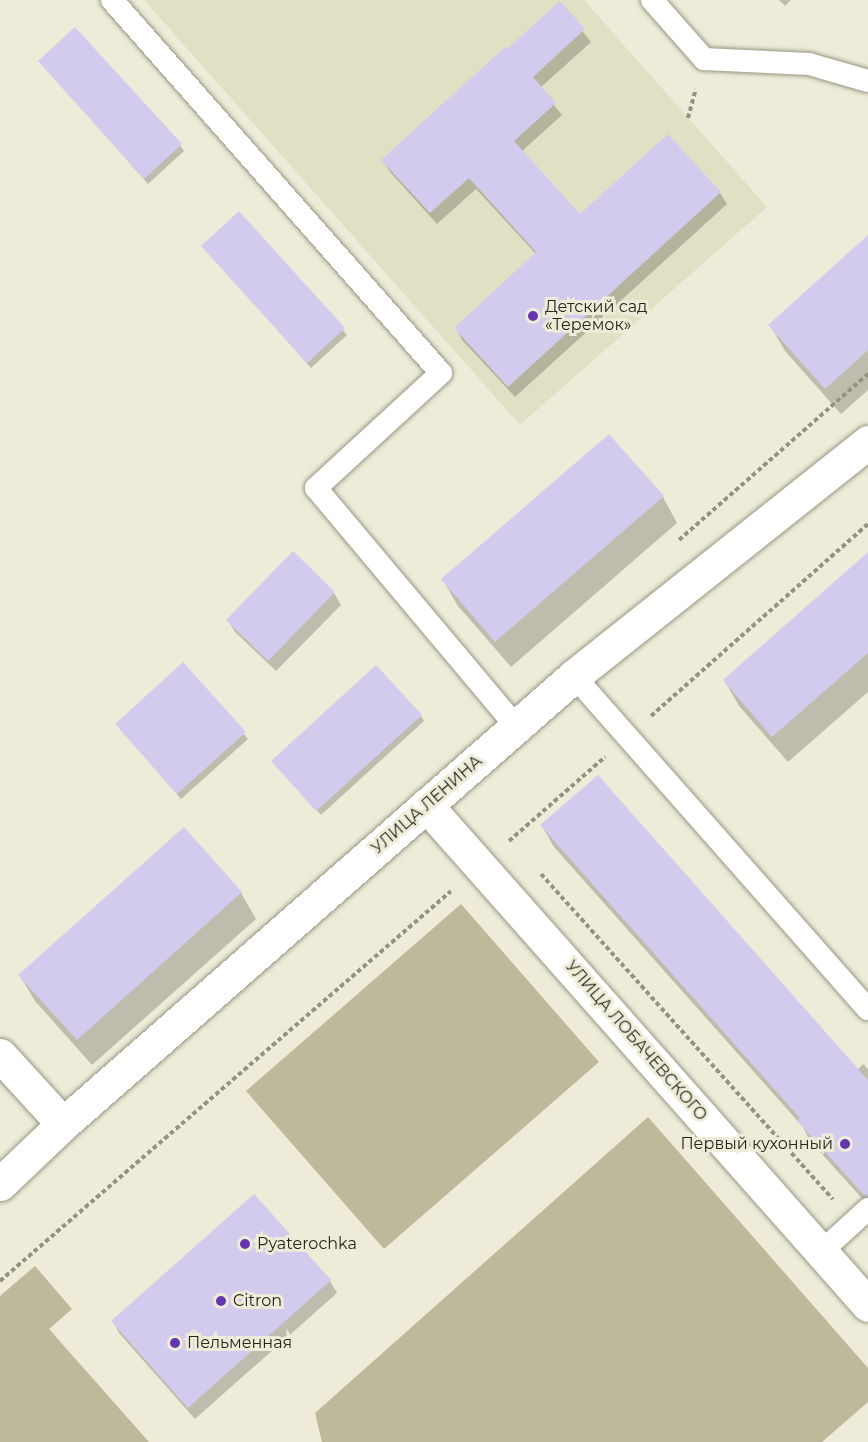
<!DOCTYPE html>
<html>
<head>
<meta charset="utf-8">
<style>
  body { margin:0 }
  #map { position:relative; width:868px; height:1442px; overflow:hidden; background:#eeecd8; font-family:Montserrat,sans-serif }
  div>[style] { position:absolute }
  .built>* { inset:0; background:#e2e0c4 }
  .green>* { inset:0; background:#bdba9b }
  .shadow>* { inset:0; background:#0003 }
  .building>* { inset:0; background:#d3cbee }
  .path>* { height:4px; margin-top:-2px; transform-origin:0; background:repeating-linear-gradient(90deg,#939283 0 4.5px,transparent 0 7.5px) }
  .roads { filter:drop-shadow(0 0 2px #989784) drop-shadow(0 0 2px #989784) }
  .lane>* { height:22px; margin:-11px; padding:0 11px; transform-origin:11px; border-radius:11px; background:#fff }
  .street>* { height:33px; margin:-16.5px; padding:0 16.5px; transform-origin:16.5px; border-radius:16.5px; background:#fff }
  .secondary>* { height:33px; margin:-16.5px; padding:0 16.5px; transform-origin:16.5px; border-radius:16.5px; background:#fff }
  .dots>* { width:16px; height:16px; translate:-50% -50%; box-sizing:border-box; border:3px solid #eeecd8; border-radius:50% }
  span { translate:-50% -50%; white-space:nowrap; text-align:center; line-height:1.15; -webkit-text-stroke:6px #eeecd8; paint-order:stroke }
  .poi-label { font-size:16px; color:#26261e }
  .left { translate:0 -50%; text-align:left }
  .right { translate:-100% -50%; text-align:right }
  .street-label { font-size:16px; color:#26261e }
</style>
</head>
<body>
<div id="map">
  <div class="built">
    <i style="clip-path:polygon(144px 0,584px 0,767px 207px,520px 425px)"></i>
  </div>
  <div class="green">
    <i style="clip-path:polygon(461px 904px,599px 1062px,384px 1249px,246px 1091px)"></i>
    <i style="clip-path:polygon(648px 1117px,868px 1368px,868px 1402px,822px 1442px,322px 1442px,315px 1413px)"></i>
    <i style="clip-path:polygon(35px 1266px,72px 1309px,49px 1329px,149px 1442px,0 1442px,0 1296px)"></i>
  </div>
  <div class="shadow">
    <i style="clip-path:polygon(779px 0,791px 0,785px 6px)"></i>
    <i style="clip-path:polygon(560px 3px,591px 42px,540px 88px,562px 115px,521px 152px,579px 216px,668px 136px,720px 193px,727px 204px,515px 397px,462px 340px,456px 328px,536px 254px,476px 189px,437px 224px,390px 172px,383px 161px)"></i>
    <i style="clip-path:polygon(40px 61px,180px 145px,184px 151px,148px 184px)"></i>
    <i style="clip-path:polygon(239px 213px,347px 335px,311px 368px,203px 246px)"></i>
    <i style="clip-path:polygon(868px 237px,868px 390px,841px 414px,785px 351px,770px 325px)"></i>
    <i style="clip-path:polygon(663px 497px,677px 523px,511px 667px,458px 606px,443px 580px)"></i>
    <i style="clip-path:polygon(293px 553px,334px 593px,341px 605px,276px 671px,235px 632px,228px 620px)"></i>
    <i style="clip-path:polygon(868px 554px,868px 692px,788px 762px,739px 706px,724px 680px)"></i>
    <i style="clip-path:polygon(183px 665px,248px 739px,181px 799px,116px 724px)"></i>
    <i style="clip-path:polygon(421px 716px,424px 721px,321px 815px,273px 761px)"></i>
    <i style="clip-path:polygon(542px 826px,857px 1070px,863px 1064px,868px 1069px,868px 1205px,811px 1142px,802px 1126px,554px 847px)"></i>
    <i style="clip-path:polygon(183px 829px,241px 893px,256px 919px,92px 1065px,35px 1001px,20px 976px)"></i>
    <i style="clip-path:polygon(254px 1196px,330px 1281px,337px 1293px,195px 1419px,119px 1333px,113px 1321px)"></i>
  </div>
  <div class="building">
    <i style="clip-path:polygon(560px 1px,585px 29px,533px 77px,556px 103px,514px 141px,580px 214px,668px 134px,721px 192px,508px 387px,454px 328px,536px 252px,469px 178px,430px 213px,381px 160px,505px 47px,507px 49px)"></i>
    <i style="clip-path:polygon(75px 27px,182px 144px,144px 179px,38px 61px)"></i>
    <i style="clip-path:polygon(239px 211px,345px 328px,307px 363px,201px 246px)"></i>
    <i style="clip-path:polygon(868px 235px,868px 350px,825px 389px,768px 325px)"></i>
    <i style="clip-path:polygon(609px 434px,664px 496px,495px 642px,441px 579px)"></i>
    <i style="clip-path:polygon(293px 551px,335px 592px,268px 661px,226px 620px)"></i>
    <i style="clip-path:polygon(868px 552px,868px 653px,772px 737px,723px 680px)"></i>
    <i style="clip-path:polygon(183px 662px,246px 732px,177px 794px,115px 724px)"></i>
    <i style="clip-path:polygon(376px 665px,422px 715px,316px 811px,271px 761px)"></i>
    <i style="clip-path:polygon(598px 775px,868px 1080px,868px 1196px,865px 1196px,797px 1121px,800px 1118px,540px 825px)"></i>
    <i style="clip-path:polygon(184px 827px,242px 892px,77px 1040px,18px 975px)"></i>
    <i style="clip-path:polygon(254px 1194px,331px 1280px,188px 1408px,111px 1321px)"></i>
  </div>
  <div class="path">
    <i style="left:688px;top:118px;width:30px;rotate:-75deg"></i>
    <i style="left:679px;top:540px;width:252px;rotate:-41.3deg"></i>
    <i style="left:651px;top:716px;width:290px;rotate:-41.5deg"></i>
    <i style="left:509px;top:841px;width:128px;rotate:-41.2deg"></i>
    <i style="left:541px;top:874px;width:437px;rotate:48.1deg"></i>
    <i style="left:0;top:1281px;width:596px;rotate:-40.85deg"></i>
  </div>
  <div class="roads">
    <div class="lane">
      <i style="left:112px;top:0;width:497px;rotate:48.6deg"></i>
      <i style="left:441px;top:373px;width:170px;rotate:137.4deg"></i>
      <i style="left:316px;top:488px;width:311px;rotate:50deg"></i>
      <i style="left:652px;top:0;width:79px;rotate:48.6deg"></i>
      <i style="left:704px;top:59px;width:105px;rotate:2.7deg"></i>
      <i style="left:809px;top:64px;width:61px;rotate:16.1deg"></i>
      <i style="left:574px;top:676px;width:444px;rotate:48.6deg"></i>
      <i style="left:821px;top:1252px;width:64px;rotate:-42.5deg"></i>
    </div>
    <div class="street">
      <i style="left:426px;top:805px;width:667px;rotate:48.52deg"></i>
      <i style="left:0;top:1055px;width:93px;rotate:47.6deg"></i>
    </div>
    <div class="secondary">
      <i style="left:0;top:1184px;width:87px;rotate:-43.6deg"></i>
      <i style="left:63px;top:1124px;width:680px;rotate:-41.24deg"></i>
      <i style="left:574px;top:676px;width:376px;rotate:-38.5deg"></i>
    </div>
  </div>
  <div class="dots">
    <i style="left:533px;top:316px;background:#6437af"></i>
    <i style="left:845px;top:1144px;background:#6437af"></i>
    <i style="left:245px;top:1244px;background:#6437af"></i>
    <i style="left:221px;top:1301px;background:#6437af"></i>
    <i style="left:175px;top:1343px;background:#6437af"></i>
  </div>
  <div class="poi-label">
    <span class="left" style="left:545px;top:316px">Детский сад<br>«Теремок»</span>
    <span class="right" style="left:833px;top:1144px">Первый кухонный</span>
    <span class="left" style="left:257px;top:1244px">Pyaterochka</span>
    <span class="left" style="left:233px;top:1301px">Citron</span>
    <span class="left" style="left:187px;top:1343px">Пельменная</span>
  </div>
  <div class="street-label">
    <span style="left:427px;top:805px;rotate:-41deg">УЛИЦА ЛЕНИНА</span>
    <span style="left:636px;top:1041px;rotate:49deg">УЛИЦА ЛОБАЧЕВСКОГО</span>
  </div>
</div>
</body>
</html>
